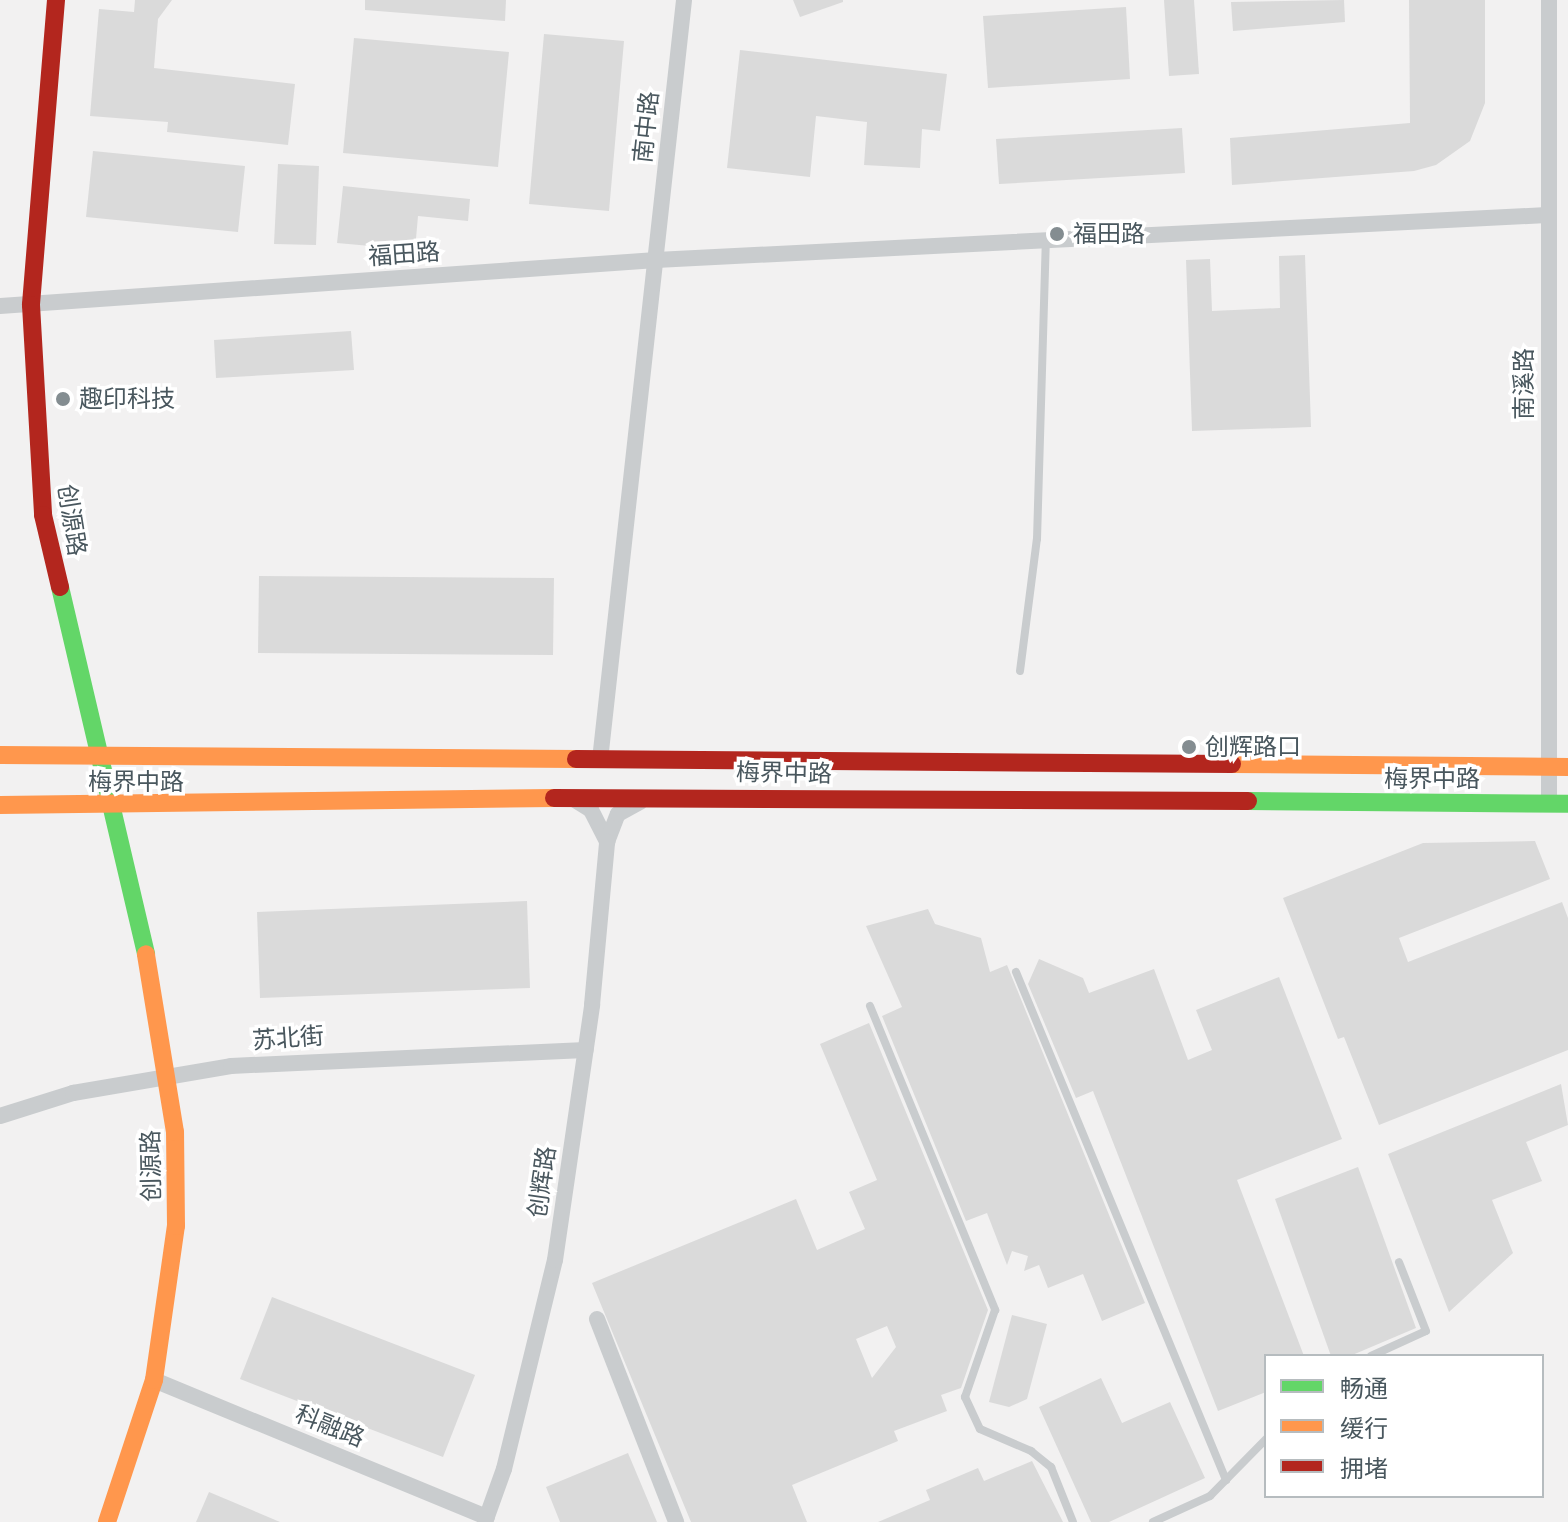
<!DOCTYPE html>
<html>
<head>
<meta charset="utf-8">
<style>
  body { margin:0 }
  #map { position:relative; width:1568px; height:1522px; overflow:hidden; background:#f2f1f1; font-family:Quicksand,"Noto Sans SC",sans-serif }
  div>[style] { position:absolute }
  .building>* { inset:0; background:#dadada }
  .lane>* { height:8px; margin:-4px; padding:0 4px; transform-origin:4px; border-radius:4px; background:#c9ccce }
  .street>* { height:16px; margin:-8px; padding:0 8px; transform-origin:8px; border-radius:8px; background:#c9ccce }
  .fast>* { height:18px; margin:-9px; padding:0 9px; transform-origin:9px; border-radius:9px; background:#63d668 }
  .slow>* { height:18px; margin:-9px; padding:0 9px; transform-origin:9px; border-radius:9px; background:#ff974d }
  .jam>* { height:18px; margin:-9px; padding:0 9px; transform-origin:9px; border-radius:9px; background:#b3261e }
  .dots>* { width:22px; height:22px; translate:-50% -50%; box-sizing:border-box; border:4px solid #fff; border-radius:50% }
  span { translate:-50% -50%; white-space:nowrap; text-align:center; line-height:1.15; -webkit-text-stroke:7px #fff; paint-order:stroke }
  .street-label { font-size:24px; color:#49575e }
  .poi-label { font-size:24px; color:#49575e }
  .left { translate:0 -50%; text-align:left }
  .legend { position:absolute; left:1264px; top:1354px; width:280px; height:144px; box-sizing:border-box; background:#fff; border:2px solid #b6bcbf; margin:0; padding:10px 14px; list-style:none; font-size:24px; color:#49575e }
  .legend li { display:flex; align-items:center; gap:16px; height:40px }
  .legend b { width:40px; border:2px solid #b6bcbf }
</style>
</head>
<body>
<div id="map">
  <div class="building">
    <i style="clip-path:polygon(135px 0,172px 0,158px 19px,154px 68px,295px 84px,288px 145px,167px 132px,168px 122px,90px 116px,99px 9px,134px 12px)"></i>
    <i style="clip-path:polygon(365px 0,506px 0,505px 21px,365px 10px)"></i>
    <i style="clip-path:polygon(793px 0,843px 0,843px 2px,800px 17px)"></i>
    <i style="clip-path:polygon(1164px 0,1194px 0,1199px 74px,1169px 76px)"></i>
    <i style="clip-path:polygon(1344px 0,1345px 22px,1233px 31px,1231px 2px)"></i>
    <i style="clip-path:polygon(1409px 0,1485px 0,1485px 103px,1470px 141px,1436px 165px,1414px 171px,1232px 185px,1230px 138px,1410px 123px)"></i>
    <i style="clip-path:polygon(1126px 7px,1130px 79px,988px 88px,983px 16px)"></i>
    <i style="clip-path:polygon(544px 34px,624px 41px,609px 211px,529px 204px)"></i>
    <i style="clip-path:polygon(354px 38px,509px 52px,498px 167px,343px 153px)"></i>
    <i style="clip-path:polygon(740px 50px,947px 74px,940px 131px,922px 129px,920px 168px,864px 165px,867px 122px,816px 116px,810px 177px,727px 168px)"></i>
    <i style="clip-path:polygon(1182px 128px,1185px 173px,999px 184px,996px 139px)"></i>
    <i style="clip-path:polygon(93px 151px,245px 166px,238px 232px,86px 217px)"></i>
    <i style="clip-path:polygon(278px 164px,319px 166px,316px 245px,274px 244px)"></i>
    <i style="clip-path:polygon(343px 186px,470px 199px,468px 221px,418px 216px,415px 250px,337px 243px)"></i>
    <i style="clip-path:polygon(1305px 255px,1311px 427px,1192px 431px,1186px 260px,1210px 259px,1212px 311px,1280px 308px,1279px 256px)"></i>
    <i style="clip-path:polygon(351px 331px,354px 370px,216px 378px,214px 340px)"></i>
    <i style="clip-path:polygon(259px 576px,554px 578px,553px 655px,258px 653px)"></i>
    <i style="clip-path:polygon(1535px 841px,1550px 879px,1399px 938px,1408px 962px,1562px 902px,1568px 918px,1568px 1050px,1379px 1125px,1344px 1037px,1338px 1039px,1283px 898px,1423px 843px)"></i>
    <i style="clip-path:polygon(527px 901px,530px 988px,260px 998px,257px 912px)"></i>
    <i style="clip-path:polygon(928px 909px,935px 924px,981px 938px,990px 972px,1007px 965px,1145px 1303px,1102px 1321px,1083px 1274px,1048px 1288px,1039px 1265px,1024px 1271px,1028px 1256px,1012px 1251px,1007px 1265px,987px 1213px,966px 1221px,882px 1016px,902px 1007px,866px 926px)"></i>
    <i style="clip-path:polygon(1039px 959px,1083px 978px,1089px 993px,1154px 969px,1188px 1060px,1212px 1050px,1196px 1010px,1279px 977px,1342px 1139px,1237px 1180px,1304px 1356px,1266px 1356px,1266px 1392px,1218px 1411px,1093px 1091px,1076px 1098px,1028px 984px)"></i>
    <i style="clip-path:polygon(evenodd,869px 1023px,988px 1310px,961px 1388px,941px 1395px,947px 1411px,894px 1431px,898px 1441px,792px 1485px,807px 1522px,691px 1522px,592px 1283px,796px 1199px,817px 1250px,865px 1229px,849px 1192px,877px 1180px,820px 1044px,869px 1023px,887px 1326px,896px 1347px,872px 1378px,856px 1339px,887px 1326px)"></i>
    <i style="clip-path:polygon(1561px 1084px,1568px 1125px,1526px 1142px,1542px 1181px,1492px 1200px,1513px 1253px,1449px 1312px,1388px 1154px)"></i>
    <i style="clip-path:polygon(1358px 1167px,1416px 1328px,1350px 1356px,1331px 1356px,1275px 1199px)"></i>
    <i style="clip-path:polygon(272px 1297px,475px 1375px,443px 1457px,240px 1379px)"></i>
    <i style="clip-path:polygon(1012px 1315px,1047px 1324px,1027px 1399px,1009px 1407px,989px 1402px)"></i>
    <i style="clip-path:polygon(1101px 1378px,1122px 1423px,1170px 1402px,1205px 1478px,1109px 1522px,1091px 1522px,1039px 1407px)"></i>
    <i style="clip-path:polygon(628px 1453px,657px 1522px,560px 1522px,546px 1487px)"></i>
    <i style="clip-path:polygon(1032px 1461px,1063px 1522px,878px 1522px,930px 1500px,926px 1490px,978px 1468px,984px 1481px)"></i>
    <i style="clip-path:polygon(209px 1492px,280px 1522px,196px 1522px)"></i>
  </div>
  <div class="lane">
    <i style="left:1020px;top:671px;width:133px;rotate:-82.7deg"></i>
    <i style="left:1037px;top:539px;width:298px;rotate:-88.3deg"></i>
    <i style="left:1016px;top:972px;width:550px;rotate:67.54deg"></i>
    <i style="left:870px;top:1006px;width:329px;rotate:67.6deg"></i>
    <i style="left:995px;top:1310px;width:92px;rotate:109deg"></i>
    <i style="left:965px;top:1397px;width:35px;rotate:65deg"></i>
    <i style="left:980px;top:1429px;width:56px;rotate:23.3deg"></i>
    <i style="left:1031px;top:1451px;width:26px;rotate:39deg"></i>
    <i style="left:1051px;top:1467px;width:59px;rotate:68.2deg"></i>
    <i style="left:1371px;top:1356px;width:60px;rotate:-24.4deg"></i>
    <i style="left:1426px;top:1331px;width:74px;rotate:-111.4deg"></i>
    <i style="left:1153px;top:1522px;width:63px;rotate:-24.5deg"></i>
    <i style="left:1210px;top:1496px;width:80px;rotate:-45.5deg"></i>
  </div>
  <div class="street">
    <i style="left:0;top:306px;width:658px;rotate:-4.01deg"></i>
    <i style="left:656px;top:260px;width:892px;rotate:-2.89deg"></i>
    <i style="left:600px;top:760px;width:765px;rotate:-83.69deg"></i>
    <i style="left:575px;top:800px;width:19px;rotate:32deg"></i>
    <i style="left:591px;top:810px;width:36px;rotate:63deg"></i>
    <i style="left:607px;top:842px;width:30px;rotate:-69deg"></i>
    <i style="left:618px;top:814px;width:26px;rotate:-29deg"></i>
    <i style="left:1549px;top:804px;width:804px;rotate:-90deg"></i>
    <i style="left:0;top:1116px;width:77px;rotate:-17.5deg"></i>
    <i style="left:73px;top:1093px;width:160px;rotate:-9.7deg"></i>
    <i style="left:231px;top:1066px;width:355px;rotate:-2.6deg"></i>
    <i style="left:597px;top:1319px;width:218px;rotate:68.7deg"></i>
    <i style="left:154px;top:1380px;width:360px;rotate:22.4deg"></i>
    <i style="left:485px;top:1522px;width:56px;rotate:-70.3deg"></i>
    <i style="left:504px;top:1469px;width:215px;rotate:-76.3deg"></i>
    <i style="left:555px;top:1260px;width:258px;rotate:-81.7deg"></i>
    <i style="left:592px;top:1005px;width:164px;rotate:-84.7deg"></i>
  </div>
  <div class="fast">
    <i style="left:60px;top:587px;width:377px;rotate:76.8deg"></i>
    <i style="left:1248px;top:801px;width:320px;rotate:0.5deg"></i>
  </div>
  <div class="slow">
    <i style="left:0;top:755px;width:576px;rotate:0.4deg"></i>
    <i style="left:1232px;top:764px;width:336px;rotate:0.5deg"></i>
    <i style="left:0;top:805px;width:554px;rotate:-0.72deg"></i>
    <i style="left:107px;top:1522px;width:150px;rotate:-71.7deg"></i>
    <i style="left:154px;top:1380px;width:156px;rotate:-81.9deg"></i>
    <i style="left:176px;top:1226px;width:94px;rotate:-90.6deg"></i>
    <i style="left:175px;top:1132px;width:180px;rotate:-99.3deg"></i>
  </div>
  <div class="jam">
    <i style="left:56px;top:0;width:306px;rotate:94.7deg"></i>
    <i style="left:31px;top:305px;width:210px;rotate:86.7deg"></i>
    <i style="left:43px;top:515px;width:74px;rotate:76.7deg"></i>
    <i style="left:576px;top:759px;width:656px;rotate:0.44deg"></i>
    <i style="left:554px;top:798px;width:694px;rotate:0.25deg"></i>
  </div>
  <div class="dots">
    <i style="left:1057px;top:234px;background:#848d91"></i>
    <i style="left:63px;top:399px;background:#848d91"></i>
    <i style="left:1189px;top:747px;background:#848d91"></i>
  </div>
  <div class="street-label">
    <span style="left:646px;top:127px;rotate:-84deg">南中路</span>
    <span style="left:404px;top:254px;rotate:-4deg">福田路</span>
    <span style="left:1524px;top:384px;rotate:-90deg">南溪路</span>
    <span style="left:72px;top:520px;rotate:81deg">创源路</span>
    <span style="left:784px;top:773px;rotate:1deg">梅界中路</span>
    <span style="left:1432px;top:779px">梅界中路</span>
    <span style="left:136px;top:782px">梅界中路</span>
    <span style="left:288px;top:1038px;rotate:-4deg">苏北街</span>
    <span style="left:151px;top:1166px;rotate:-91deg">创源路</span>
    <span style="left:542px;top:1182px;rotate:-82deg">创辉路</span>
    <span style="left:330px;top:1426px;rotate:22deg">科融路</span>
  </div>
  <div class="poi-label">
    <span class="left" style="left:1073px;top:234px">福田路</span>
    <span class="left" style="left:79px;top:399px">趣印科技</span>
    <span class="left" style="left:1205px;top:747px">创辉路口</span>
  </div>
  <ul class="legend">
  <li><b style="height:10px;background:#63d668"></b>畅通</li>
  <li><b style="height:10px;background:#ff974d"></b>缓行</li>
  <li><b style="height:10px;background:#b3261e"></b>拥堵</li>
  </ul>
</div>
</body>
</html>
